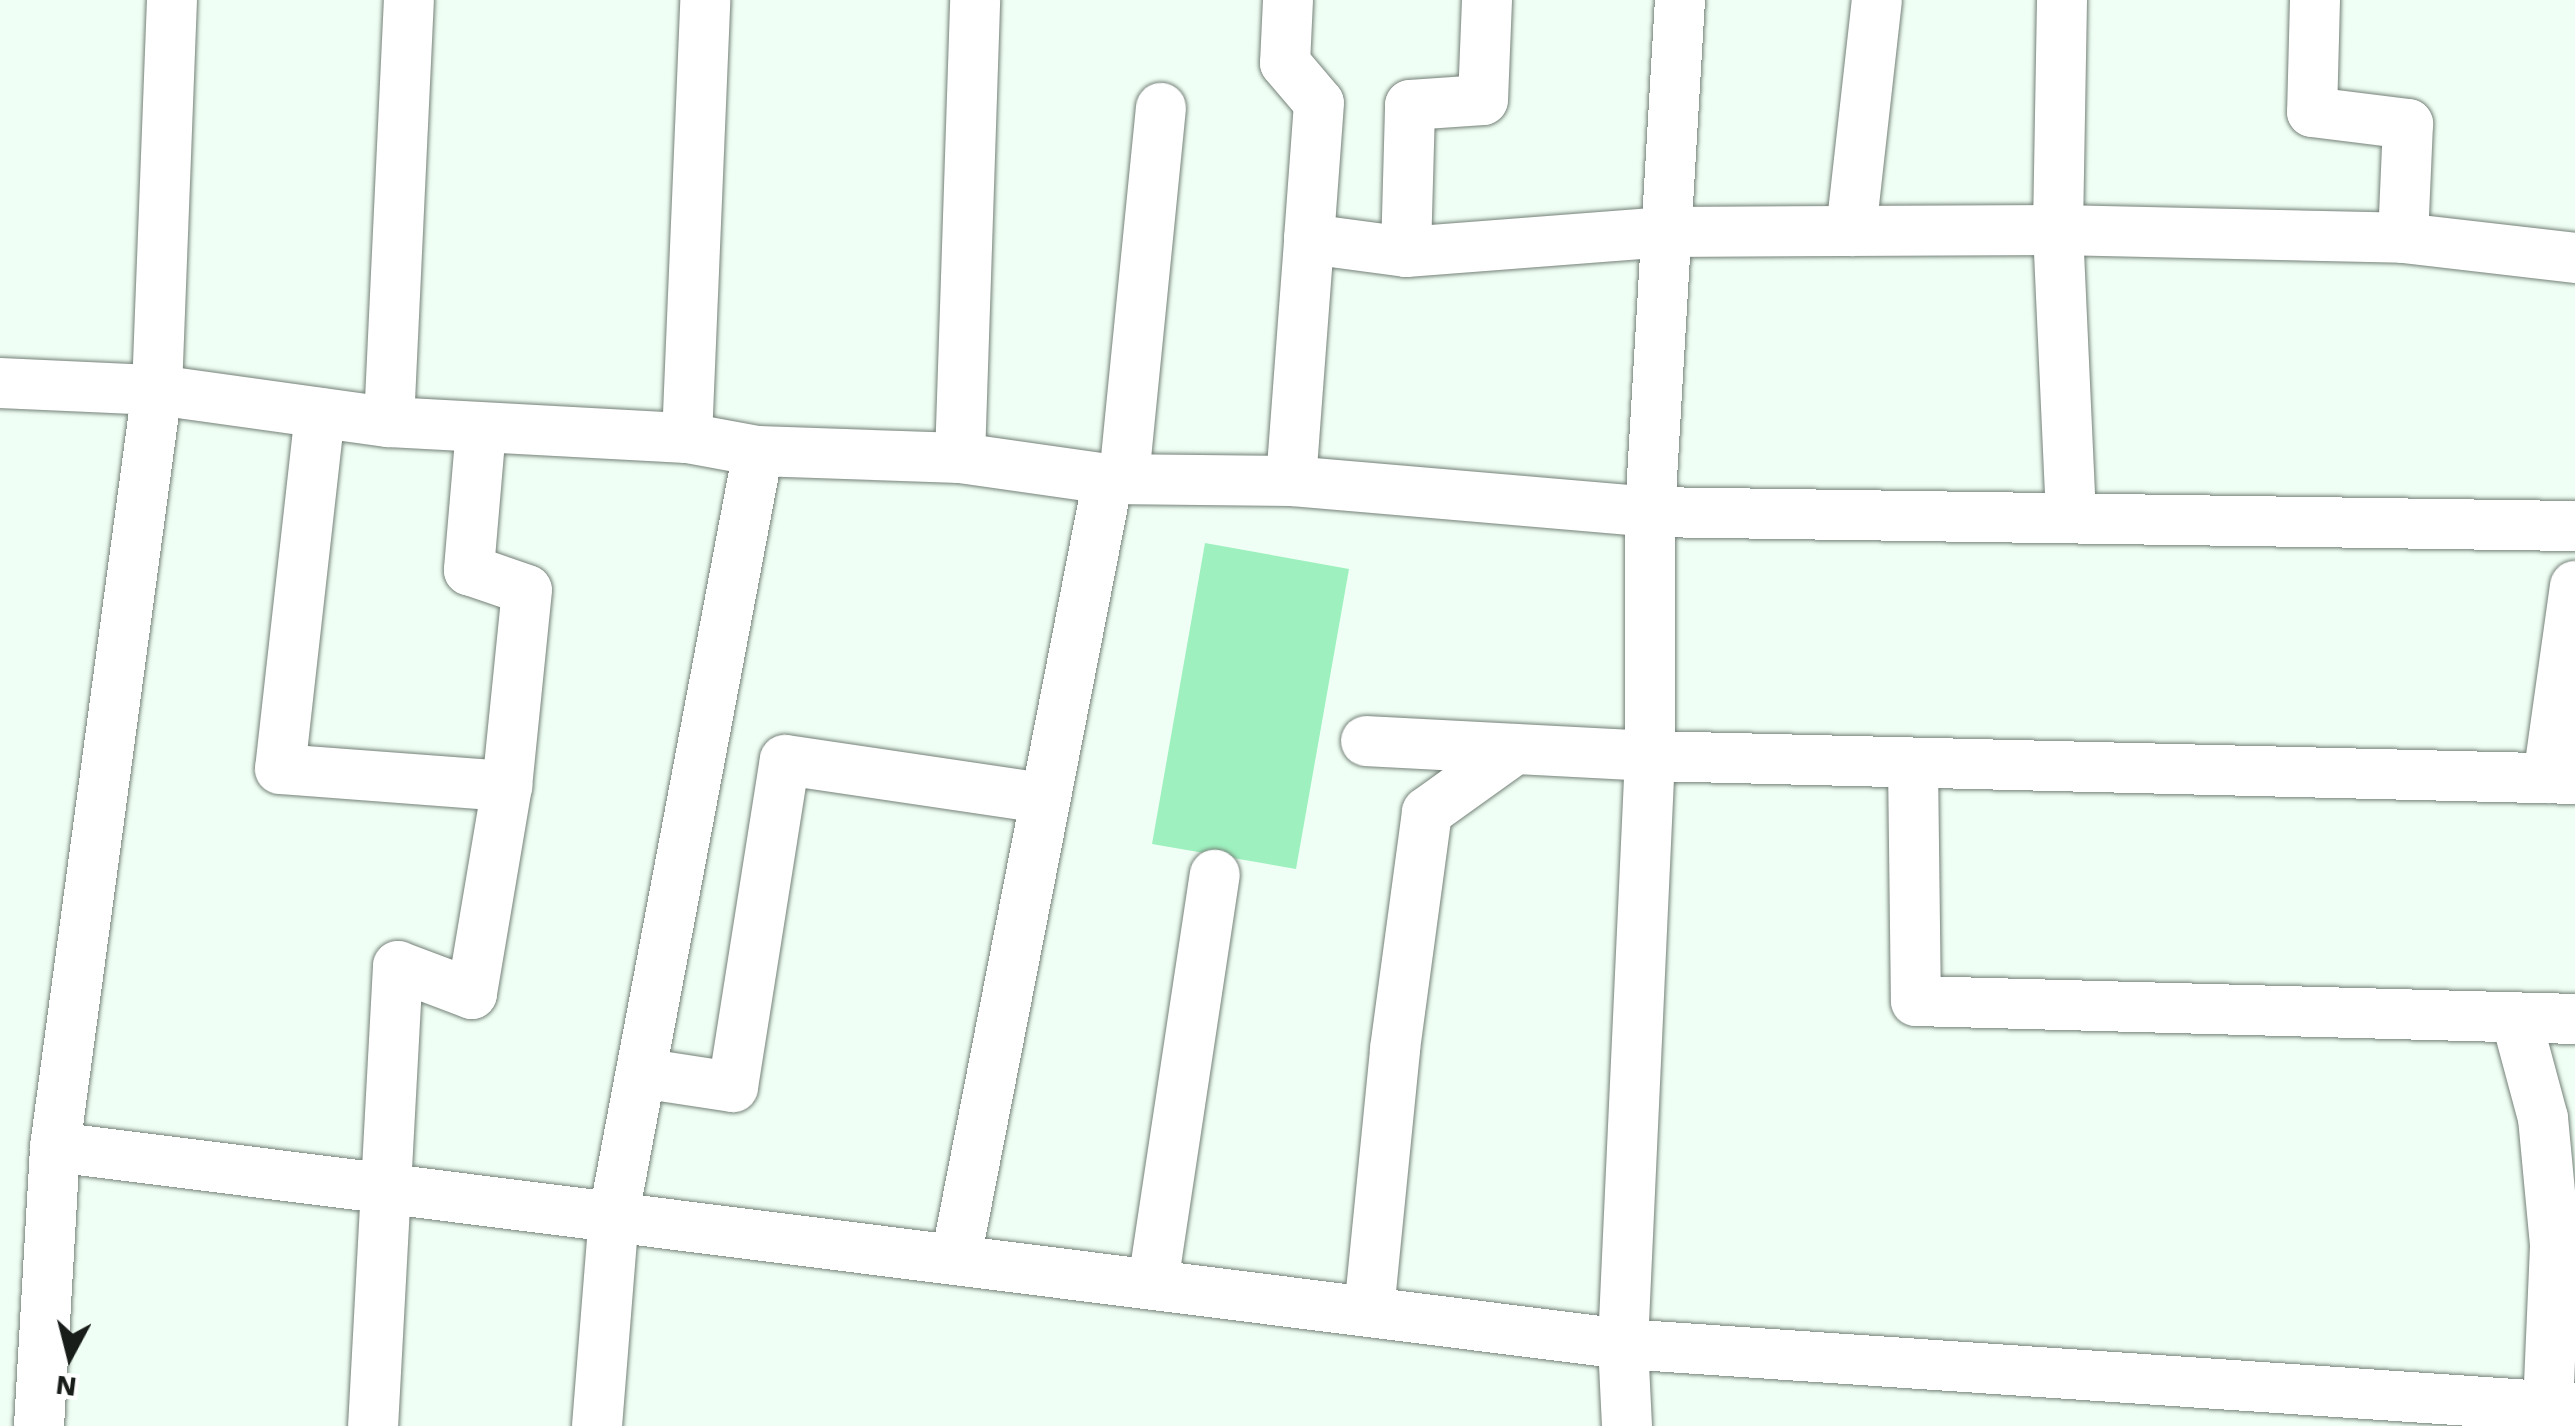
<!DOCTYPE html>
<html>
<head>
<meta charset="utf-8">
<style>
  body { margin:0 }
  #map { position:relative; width:2575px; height:1426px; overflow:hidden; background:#f0fff5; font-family:"Work Sans",sans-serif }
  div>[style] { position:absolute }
  .building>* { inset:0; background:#9ef1bf }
  .roads { filter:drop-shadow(0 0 2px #748178) drop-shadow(0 0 2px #748178) }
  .street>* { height:50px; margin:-25px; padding:0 25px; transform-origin:25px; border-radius:25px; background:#fff }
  span { translate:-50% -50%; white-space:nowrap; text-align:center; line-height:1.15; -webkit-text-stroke:10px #fff; paint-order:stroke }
  .north { position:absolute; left:20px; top:1306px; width:100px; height:100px; -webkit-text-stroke:8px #fff; paint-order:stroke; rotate:187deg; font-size:28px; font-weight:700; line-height:40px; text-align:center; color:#181d1a }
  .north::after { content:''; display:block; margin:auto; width:35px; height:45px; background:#181d1a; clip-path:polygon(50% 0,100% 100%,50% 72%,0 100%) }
</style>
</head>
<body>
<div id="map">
  <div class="building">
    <i style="clip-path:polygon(1205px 543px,1349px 569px,1296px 869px,1152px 844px)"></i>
  </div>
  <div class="roads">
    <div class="street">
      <i style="left:1288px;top:0;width:63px;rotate:92.7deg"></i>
      <i style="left:1285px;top:63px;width:52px;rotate:49.6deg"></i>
      <i style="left:1319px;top:103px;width:136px;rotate:94.2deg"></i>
      <i style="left:1309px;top:239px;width:98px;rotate:7.6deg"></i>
      <i style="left:1406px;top:252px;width:261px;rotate:-4.4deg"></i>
      <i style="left:1666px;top:232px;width:392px;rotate:-0.3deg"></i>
      <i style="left:2058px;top:230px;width:345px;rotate:1.3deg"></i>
      <i style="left:2403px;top:238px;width:173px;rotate:6.6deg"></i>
      <i style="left:2062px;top:0;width:230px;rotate:91deg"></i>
      <i style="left:2058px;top:230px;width:288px;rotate:87.4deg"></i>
      <i style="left:2315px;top:0;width:112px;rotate:91.5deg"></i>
      <i style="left:2312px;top:112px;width:97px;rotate:7.1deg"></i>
      <i style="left:2408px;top:124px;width:114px;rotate:92.5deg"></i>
      <i style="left:1851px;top:231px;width:232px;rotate:-83.6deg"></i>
      <i style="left:1406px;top:252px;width:147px;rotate:-88.4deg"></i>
      <i style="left:1410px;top:105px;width:73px;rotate:-3.9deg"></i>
      <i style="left:1483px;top:100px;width:100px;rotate:-87.7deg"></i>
      <i style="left:0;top:383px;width:157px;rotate:2.6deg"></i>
      <i style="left:157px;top:390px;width:234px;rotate:7.9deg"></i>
      <i style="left:389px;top:422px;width:298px;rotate:3.1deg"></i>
      <i style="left:687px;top:438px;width:72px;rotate:10.4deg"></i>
      <i style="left:758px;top:451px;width:202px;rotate:2deg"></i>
      <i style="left:960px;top:458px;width:149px;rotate:8.1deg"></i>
      <i style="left:1108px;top:479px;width:183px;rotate:0.6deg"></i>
      <i style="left:1291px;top:481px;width:360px;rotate:4.9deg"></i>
      <i style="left:1650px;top:512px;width:925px;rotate:0.87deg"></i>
      <i style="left:320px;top:413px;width:358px;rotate:96.4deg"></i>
      <i style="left:280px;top:769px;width:228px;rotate:4.3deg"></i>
      <i style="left:507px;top:786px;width:211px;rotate:99.6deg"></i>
      <i style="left:472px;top:994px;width:79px;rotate:-159.3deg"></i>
      <i style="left:398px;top:966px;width:461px;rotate:93.1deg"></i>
      <i style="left:389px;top:422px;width:422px;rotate:-87.3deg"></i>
      <i style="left:481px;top:429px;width:142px;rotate:94.9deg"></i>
      <i style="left:469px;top:570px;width:61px;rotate:19deg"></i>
      <i style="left:527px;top:590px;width:197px;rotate:95.8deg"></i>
      <i style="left:687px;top:438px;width:438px;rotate:-87.6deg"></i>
      <i style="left:960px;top:458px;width:458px;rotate:-88.1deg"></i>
      <i style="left:1124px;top:478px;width:372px;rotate:-84.3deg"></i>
      <i style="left:1291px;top:481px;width:243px;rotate:-85.7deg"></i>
      <i style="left:1366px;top:741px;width:284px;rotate:3deg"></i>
      <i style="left:1650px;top:756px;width:925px;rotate:1.42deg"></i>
      <i style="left:1913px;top:763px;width:238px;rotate:89.3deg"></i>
      <i style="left:1916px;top:1001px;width:659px;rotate:1.56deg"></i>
      <i style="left:2548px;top:778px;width:194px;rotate:-82deg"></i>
      <i style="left:2516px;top:1018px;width:104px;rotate:74.9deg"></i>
      <i style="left:2543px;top:1118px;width:129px;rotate:84.6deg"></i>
      <i style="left:2555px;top:1246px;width:160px;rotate:92.5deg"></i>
      <i style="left:641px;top:1073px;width:93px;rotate:8.7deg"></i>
      <i style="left:733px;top:1087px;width:331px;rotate:-81deg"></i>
      <i style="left:785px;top:760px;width:261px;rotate:8.4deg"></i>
      <i style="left:55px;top:1147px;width:764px;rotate:-82.33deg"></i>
      <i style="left:157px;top:390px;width:390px;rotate:-87.8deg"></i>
      <i style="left:956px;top:1258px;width:794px;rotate:-78.96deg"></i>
      <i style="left:1153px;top:1283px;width:413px;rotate:-81.4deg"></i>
      <i style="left:1369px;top:1311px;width:263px;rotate:-84.3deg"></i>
      <i style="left:1395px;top:1049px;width:239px;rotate:-82.3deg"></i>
      <i style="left:1427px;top:812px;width:108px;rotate:-35.6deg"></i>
      <i style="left:39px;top:1426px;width:279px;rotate:-86.7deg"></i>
      <i style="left:55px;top:1147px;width:1580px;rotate:7.16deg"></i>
      <i style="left:1623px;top:1344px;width:954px;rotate:3.85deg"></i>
      <i style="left:597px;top:1426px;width:213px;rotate:-85.4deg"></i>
      <i style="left:614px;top:1214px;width:776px;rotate:-79.31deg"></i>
      <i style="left:1627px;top:1426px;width:82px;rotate:-92.8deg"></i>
      <i style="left:1623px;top:1344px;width:589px;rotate:-87.37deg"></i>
      <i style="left:1650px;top:756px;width:244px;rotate:-90deg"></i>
      <i style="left:1650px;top:512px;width:513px;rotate:-86.65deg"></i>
    </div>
  </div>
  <div class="north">N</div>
</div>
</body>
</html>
